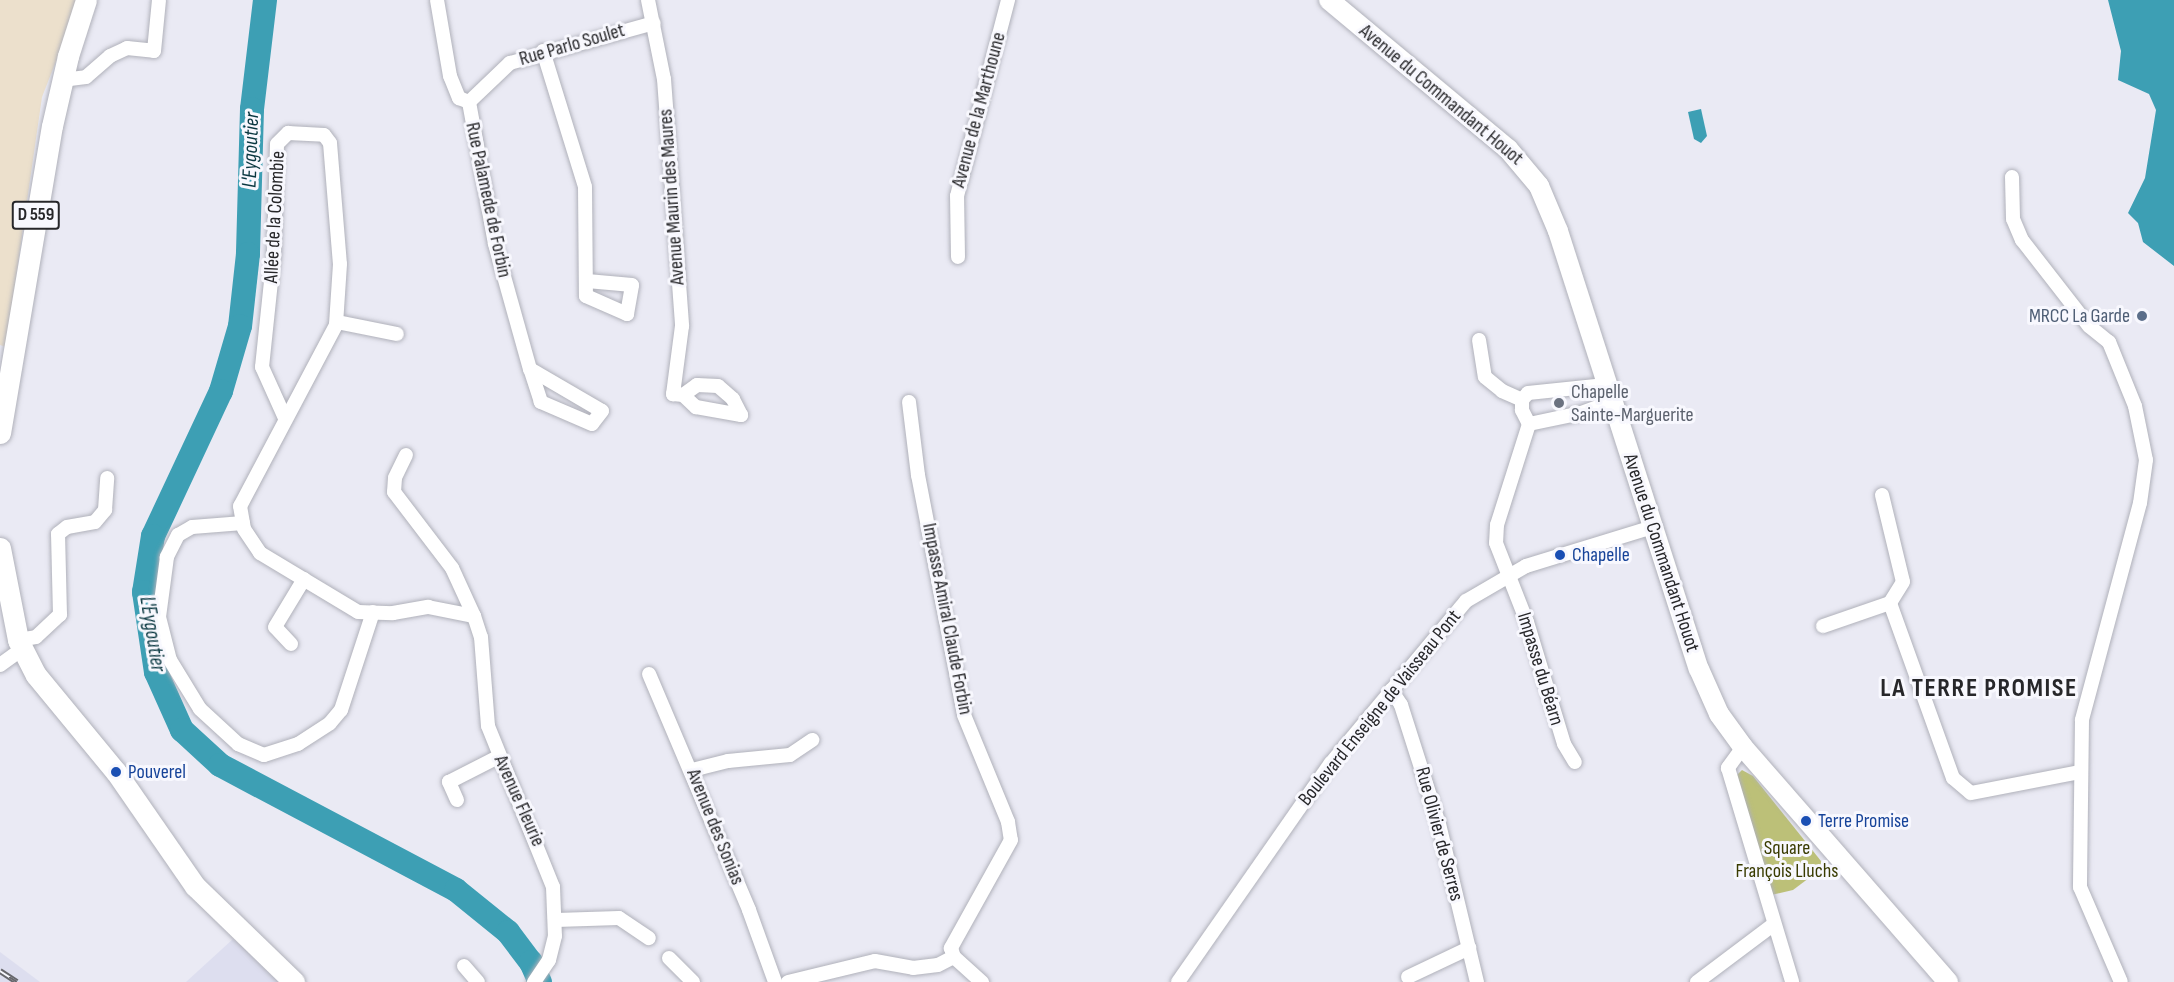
<!DOCTYPE html>
<html>
<head>
<meta charset="utf-8">
<style>
  body { margin:0 }
  #map { position:relative; width:2174px; height:982px; overflow:hidden; background:#eaeaf4; font-family:"Sofia Sans Condensed",sans-serif }
  div>[style] { position:absolute }
  .built>* { inset:0; background:#dddeef }
  .industrial>* { inset:0; background:#ece0cc }
  .green>* { inset:0; background:#bcc078 }
  .water>* { inset:0; background:#3d9fb4 }
  .river>* { height:24px; margin:-12px; padding:0 12px; transform-origin:12px; border-radius:12px; background:#3d9fb4 }
  .roads { filter:drop-shadow(0 0 2px #b0b1ba) drop-shadow(0 0 2px #b0b1ba) }
  .minor>* { height:14px; margin:-7px; padding:0 7px; transform-origin:7px; border-radius:7px; background:#fff }
  .secondary>* { height:20px; margin:-10px; padding:0 10px; transform-origin:10px; border-radius:10px; background:#fff }
  .primary>* { height:21px; margin:-10.5px; padding:0 10.5px; transform-origin:10.5px; border-radius:10.5px; background:#fff }
  .rail>* { height:6px; margin-top:-3px; transform-origin:0; background:repeating-linear-gradient(90deg,#f8f8fe 0 11px,#67676c 0 22px); box-sizing:border-box; border-block:2px solid #67676c }
  .dots>* { width:16px; height:16px; translate:-50% -50%; box-sizing:border-box; border:3px solid #f8f8fe; border-radius:50% }
  span { translate:-50% -50%; white-space:nowrap; text-align:center; line-height:1.15; -webkit-text-stroke:6px #f8f8fe; paint-order:stroke }
  .shield-label span { padding:2px 4px; background:#f8f8fe; border:2px solid; border-radius:4px; -webkit-text-stroke-width:0 }
  .shield-label { font-size:18px; color:#27272a; font-weight:700 }
  .street-label { font-size:20px; color:#27272a }
  .service-label { font-size:20px; color:#4e5e75 }
  .right { translate:-100% -50%; text-align:right }
  .worship-label { font-size:20px; color:#5b616d }
  .left { translate:0 -50%; text-align:left }
  .transit-label { font-size:20px; color:#164399 }
  .park-label { font-size:20px; color:#393b00 }
  .water-label { font-size:21px; color:#093740; font-style:italic }
  .district-label { font-size:26px; color:#27272a; font-weight:700; letter-spacing:1.5px }
</style>
</head>
<body>
<div id="map">
  <div class="built">
    <i style="clip-path:polygon(233px 939px,285px 982px,186px 982px)"></i>
    <i style="clip-path:polygon(0 952px,40px 982px,0 982px)"></i>
  </div>
  <div class="industrial">
    <i style="clip-path:polygon(0 0,80px 0,42px 97px,6px 347px,0 345px)"></i>
  </div>
  <div class="green">
    <i style="clip-path:polygon(1742px 770px,1753px 776px,1825px 866px,1793px 890px,1771px 895px,1736px 776px)"></i>
  </div>
  <div class="water">
    <i style="clip-path:polygon(2108px 0,2174px 0,2174px 266px,2143px 242px,2138px 223px,2128px 213px,2145px 178px,2156px 110px,2149px 94px,2118px 80px,2121px 51px)"></i>
    <i style="clip-path:polygon(1701px 109px,1707px 136px,1701px 143px,1694px 139px,1688px 112px)"></i>
  </div>
  <div class="river">
    <i style="left:265px;top:0;width:110px;rotate:96.8deg"></i>
    <i style="left:252px;top:109px;width:145px;rotate:91.6deg"></i>
    <i style="left:248px;top:254px;width:72px;rotate:96.3deg"></i>
    <i style="left:240px;top:326px;width:68px;rotate:106.3deg"></i>
    <i style="left:221px;top:391px;width:160px;rotate:115.1deg"></i>
    <i style="left:153px;top:536px;width:57px;rotate:99.1deg"></i>
    <i style="left:144px;top:592px;width:81px;rotate:81.5deg"></i>
    <i style="left:156px;top:672px;width:64px;rotate:65.9deg"></i>
    <i style="left:182px;top:730px;width:52px;rotate:42.6deg"></i>
    <i style="left:220px;top:765px;width:267px;rotate:27.9deg"></i>
    <i style="left:456px;top:890px;width:67px;rotate:38.9deg"></i>
    <i style="left:508px;top:932px;width:38px;rotate:53deg"></i>
    <i style="left:531px;top:962px;width:22px;rotate:66deg"></i>
  </div>
  <div class="roads">
    <div class="minor">
      <i style="left:437px;top:0;width:77px;rotate:80.3deg"></i>
      <i style="left:450px;top:76px;width:24px;rotate:68deg"></i>
      <i style="left:459px;top:98px;width:11px;rotate:22deg"></i>
      <i style="left:648px;top:0;width:81px;rotate:78.6deg"></i>
      <i style="left:664px;top:79px;width:248px;rotate:85.8deg"></i>
      <i style="left:682px;top:326px;width:69px;rotate:97.5deg"></i>
      <i style="left:673px;top:394px;width:10px;rotate:6deg"></i>
      <i style="left:683px;top:395px;width:18px;rotate:43deg"></i>
      <i style="left:696px;top:407px;width:46px;rotate:10.1deg"></i>
      <i style="left:741px;top:415px;width:18px;rotate:-117deg"></i>
      <i style="left:733px;top:399px;width:20px;rotate:-139deg"></i>
      <i style="left:718px;top:386px;width:21px;rotate:-177deg"></i>
      <i style="left:697px;top:385px;width:17px;rotate:144deg"></i>
      <i style="left:543px;top:51px;width:142px;rotate:72.8deg"></i>
      <i style="left:585px;top:187px;width:109px;rotate:89.5deg"></i>
      <i style="left:586px;top:296px;width:45px;rotate:23.7deg"></i>
      <i style="left:627px;top:314px;width:29px;rotate:-80deg"></i>
      <i style="left:632px;top:285px;width:45px;rotate:-174.9deg"></i>
      <i style="left:62px;top:80px;width:24px;rotate:-7deg"></i>
      <i style="left:86px;top:77px;width:32px;rotate:-41deg"></i>
      <i style="left:110px;top:56px;width:19px;rotate:-25deg"></i>
      <i style="left:127px;top:48px;width:27px;rotate:6deg"></i>
      <i style="left:154px;top:51px;width:51px;rotate:-84.4deg"></i>
      <i style="left:469px;top:102px;width:144px;rotate:79.6deg"></i>
      <i style="left:495px;top:244px;width:130px;rotate:74.4deg"></i>
      <i style="left:530px;top:369px;width:83px;rotate:30.3deg"></i>
      <i style="left:602px;top:411px;width:16px;rotate:128deg"></i>
      <i style="left:592px;top:424px;width:56px;rotate:-156.7deg"></i>
      <i style="left:541px;top:402px;width:35px;rotate:-108deg"></i>
      <i style="left:469px;top:102px;width:57px;rotate:-43.6deg"></i>
      <i style="left:510px;top:63px;width:149px;rotate:-15.5deg"></i>
      <i style="left:2012px;top:177px;width:42px;rotate:88.6deg"></i>
      <i style="left:2013px;top:219px;width:23px;rotate:67deg"></i>
      <i style="left:2022px;top:240px;width:109px;rotate:52.1deg"></i>
      <i style="left:2089px;top:326px;width:26px;rotate:39deg"></i>
      <i style="left:2109px;top:342px;width:69px;rotate:67.9deg"></i>
      <i style="left:2135px;top:406px;width:55px;rotate:78.5deg"></i>
      <i style="left:2146px;top:460px;width:43px;rotate:97.9deg"></i>
      <i style="left:2140px;top:503px;width:225px;rotate:105deg"></i>
      <i style="left:2082px;top:720px;width:167px;rotate:90.7deg"></i>
      <i style="left:2080px;top:887px;width:103px;rotate:66.7deg"></i>
      <i style="left:958px;top:257px;width:61px;rotate:-90.9deg"></i>
      <i style="left:957px;top:196px;width:203px;rotate:-75.4deg"></i>
      <i style="left:337px;top:322px;width:61px;rotate:11.3deg"></i>
      <i style="left:1479px;top:340px;width:37px;rotate:81deg"></i>
      <i style="left:1485px;top:377px;width:22px;rotate:39deg"></i>
      <i style="left:1502px;top:391px;width:22px;rotate:24deg"></i>
      <i style="left:909px;top:402px;width:74px;rotate:83deg"></i>
      <i style="left:918px;top:475px;width:244px;rotate:79.1deg"></i>
      <i style="left:964px;top:715px;width:116px;rotate:67.6deg"></i>
      <i style="left:1008px;top:822px;width:18px;rotate:81deg"></i>
      <i style="left:1011px;top:840px;width:124px;rotate:119.1deg"></i>
      <i style="left:951px;top:948px;width:9px;rotate:72deg"></i>
      <i style="left:954px;top:957px;width:38px;rotate:42deg"></i>
      <i style="left:285px;top:418px;width:56px;rotate:-114.3deg"></i>
      <i style="left:262px;top:367px;width:116px;rotate:-84deg"></i>
      <i style="left:274px;top:252px;width:108px;rotate:-88.4deg"></i>
      <i style="left:277px;top:144px;width:16px;rotate:-45deg"></i>
      <i style="left:288px;top:133px;width:36px;rotate:3deg"></i>
      <i style="left:324px;top:135px;width:10px;rotate:53deg"></i>
      <i style="left:330px;top:143px;width:121px;rotate:85.3deg"></i>
      <i style="left:340px;top:264px;width:61px;rotate:93.8deg"></i>
      <i style="left:336px;top:325px;width:205px;rotate:117.9deg"></i>
      <i style="left:240px;top:506px;width:23px;rotate:80deg"></i>
      <i style="left:244px;top:529px;width:29px;rotate:56deg"></i>
      <i style="left:260px;top:553px;width:114px;rotate:31deg"></i>
      <i style="left:358px;top:612px;width:35px;rotate:2deg"></i>
      <i style="left:393px;top:613px;width:36px;rotate:-10deg"></i>
      <i style="left:428px;top:607px;width:47px;rotate:11.1deg"></i>
      <i style="left:1529px;top:424px;width:106px;rotate:107.6deg"></i>
      <i style="left:1497px;top:525px;width:18px;rotate:93deg"></i>
      <i style="left:1496px;top:543px;width:85px;rotate:68.6deg"></i>
      <i style="left:1527px;top:622px;width:127px;rotate:73.1deg"></i>
      <i style="left:1564px;top:744px;width:21px;rotate:59deg"></i>
      <i style="left:1529px;top:424px;width:16px;rotate:-117deg"></i>
      <i style="left:1522px;top:410px;width:10px;rotate:-90deg"></i>
      <i style="left:1522px;top:400px;width:9px;rotate:-49deg"></i>
      <i style="left:1528px;top:393px;width:78px;rotate:-5.9deg"></i>
      <i style="left:1529px;top:424px;width:53px;rotate:-11.9deg"></i>
      <i style="left:1581px;top:413px;width:33px;rotate:-20deg"></i>
      <i style="left:406px;top:455px;width:25px;rotate:116deg"></i>
      <i style="left:395px;top:478px;width:14px;rotate:94deg"></i>
      <i style="left:394px;top:492px;width:96px;rotate:52.7deg"></i>
      <i style="left:452px;top:568px;width:53px;rotate:65.4deg"></i>
      <i style="left:474px;top:616px;width:22px;rotate:72deg"></i>
      <i style="left:481px;top:637px;width:89px;rotate:85.5deg"></i>
      <i style="left:488px;top:726px;width:174px;rotate:68deg"></i>
      <i style="left:553px;top:887px;width:49px;rotate:87.7deg"></i>
      <i style="left:555px;top:936px;width:25px;rotate:104deg"></i>
      <i style="left:549px;top:960px;width:27px;rotate:124deg"></i>
      <i style="left:1882px;top:495px;width:89px;rotate:76.4deg"></i>
      <i style="left:1903px;top:582px;width:25px;rotate:122deg"></i>
      <i style="left:1890px;top:603px;width:186px;rotate:70.2deg"></i>
      <i style="left:1953px;top:778px;width:23px;rotate:40deg"></i>
      <i style="left:1971px;top:793px;width:111px;rotate:-10.9deg"></i>
      <i style="left:243px;top:523px;width:51px;rotate:175.5deg"></i>
      <i style="left:192px;top:527px;width:16px;rotate:150deg"></i>
      <i style="left:178px;top:535px;width:25px;rotate:117deg"></i>
      <i style="left:167px;top:557px;width:61px;rotate:97.6deg"></i>
      <i style="left:159px;top:617px;width:44px;rotate:75.7deg"></i>
      <i style="left:170px;top:660px;width:57px;rotate:58.5deg"></i>
      <i style="left:200px;top:709px;width:52px;rotate:42.6deg"></i>
      <i style="left:238px;top:744px;width:28px;rotate:23deg"></i>
      <i style="left:264px;top:755px;width:36px;rotate:-18deg"></i>
      <i style="left:298px;top:744px;width:38px;rotate:-33deg"></i>
      <i style="left:330px;top:723px;width:17px;rotate:-50deg"></i>
      <i style="left:341px;top:710px;width:103px;rotate:-71.9deg"></i>
      <i style="left:1823px;top:626px;width:71px;rotate:-18.9deg"></i>
      <i style="left:18px;top:640px;width:18px;rotate:-9deg"></i>
      <i style="left:36px;top:637px;width:33px;rotate:-43deg"></i>
      <i style="left:60px;top:615px;width:81px;rotate:-91.4deg"></i>
      <i style="left:58px;top:534px;width:11px;rotate:-38deg"></i>
      <i style="left:67px;top:527px;width:28px;rotate:-10deg"></i>
      <i style="left:95px;top:522px;width:16px;rotate:-50deg"></i>
      <i style="left:105px;top:510px;width:32px;rotate:-86deg"></i>
      <i style="left:291px;top:644px;width:23px;rotate:-133deg"></i>
      <i style="left:275px;top:627px;width:56px;rotate:-58.9deg"></i>
      <i style="left:0;top:665px;width:26px;rotate:-36deg"></i>
      <i style="left:649px;top:674px;width:256px;rotate:67deg"></i>
      <i style="left:749px;top:910px;width:77px;rotate:70.1deg"></i>
      <i style="left:1391px;top:690px;width:18px;rotate:56deg"></i>
      <i style="left:1401px;top:705px;width:125px;rotate:72.3deg"></i>
      <i style="left:1439px;top:824px;width:163px;rotate:76.5deg"></i>
      <i style="left:1743px;top:747px;width:26px;rotate:126deg"></i>
      <i style="left:1728px;top:768px;width:223px;rotate:73.3deg"></i>
      <i style="left:692px;top:770px;width:37px;rotate:-14deg"></i>
      <i style="left:728px;top:761px;width:62px;rotate:-5.5deg"></i>
      <i style="left:790px;top:755px;width:27px;rotate:-34deg"></i>
      <i style="left:457px;top:800px;width:20px;rotate:-114deg"></i>
      <i style="left:449px;top:782px;width:55px;rotate:-27deg"></i>
      <i style="left:556px;top:920px;width:63px;rotate:-1.8deg"></i>
      <i style="left:619px;top:918px;width:36px;rotate:34deg"></i>
      <i style="left:669px;top:958px;width:34px;rotate:45deg"></i>
      <i style="left:464px;top:966px;width:21px;rotate:49deg"></i>
      <i style="left:1408px;top:977px;width:68px;rotate:-25.4deg"></i>
      <i style="left:788px;top:982px;width:89px;rotate:-13.6deg"></i>
      <i style="left:875px;top:961px;width:39px;rotate:10deg"></i>
      <i style="left:913px;top:968px;width:25px;rotate:-7deg"></i>
      <i style="left:938px;top:965px;width:18px;rotate:-27deg"></i>
      <i style="left:1178px;top:982px;width:267px;rotate:-55.1deg"></i>
      <i style="left:1331px;top:763px;width:211px;rotate:-50.2deg"></i>
      <i style="left:1466px;top:601px;width:69px;rotate:-30.3deg"></i>
      <i style="left:1526px;top:566px;width:133px;rotate:-17.1deg"></i>
      <i style="left:1697px;top:982px;width:95px;rotate:-36.9deg"></i>
    </div>
    <div class="secondary">
      <i style="left:1329px;top:0;width:233px;rotate:39.8deg"></i>
      <i style="left:1508px;top:149px;width:48px;rotate:50deg"></i>
      <i style="left:1539px;top:186px;width:49px;rotate:67.1deg"></i>
      <i style="left:1558px;top:231px;width:460px;rotate:72.2deg"></i>
      <i style="left:1699px;top:669px;width:49px;rotate:66deg"></i>
      <i style="left:1719px;top:714px;width:41px;rotate:54deg"></i>
      <i style="left:1743px;top:747px;width:312px;rotate:48.9deg"></i>
    </div>
    <div class="primary">
      <i style="left:0;top:433px;width:311px;rotate:-80.4deg"></i>
      <i style="left:52px;top:126px;width:72px;rotate:-77.1deg"></i>
      <i style="left:68px;top:56px;width:59px;rotate:-72.2deg"></i>
      <i style="left:0;top:548px;width:94px;rotate:78.9deg"></i>
      <i style="left:18px;top:640px;width:39px;rotate:63deg"></i>
      <i style="left:36px;top:675px;width:126px;rotate:50.5deg"></i>
      <i style="left:116px;top:772px;width:139px;rotate:55.3deg"></i>
      <i style="left:195px;top:886px;width:138px;rotate:44.1deg"></i>
    </div>
  </div>
  <div class="rail">
    <i style="left:0;top:971px;width:20px;rotate:33deg"></i>
  </div>
  <div class="dots">
    <i style="left:2142px;top:316px;background:#5c6f8a"></i>
    <i style="left:1559px;top:403px;background:#6b7280"></i>
    <i style="left:1560px;top:555px;background:#1a4fb4"></i>
    <i style="left:116px;top:772px;background:#1a4fb4"></i>
    <i style="left:1806px;top:821px;background:#1a4fb4"></i>
  </div>
  <div class="shield-label">
    <span style="left:36px;top:215px">D 559</span>
  </div>
  <div class="street-label">
    <span style="left:572px;top:45px;rotate:-16deg">Rue Parlo Soulet</span>
    <span style="left:1441px;top:95px;rotate:40deg">Avenue du Commandant Houot</span>
    <span style="left:979px;top:110px;rotate:-75deg">Avenue de la Marthoune</span>
    <span style="left:672px;top:197px;rotate:-94deg">Avenue Maurin des Maures</span>
    <span style="left:488px;top:200px;rotate:78deg">Rue Palamede de Forbin</span>
    <span style="left:275px;top:217px;rotate:-87deg">Allée de la Colombie</span>
    <span style="left:1661px;top:553px;rotate:72deg">Avenue du Commandant Houot</span>
    <span style="left:947px;top:619px;rotate:79deg">Impasse Amiral Claude Forbin</span>
    <span style="left:1540px;top:669px;rotate:73deg">Impasse du Béarn</span>
    <span style="left:1380px;top:708px;rotate:-51deg">Boulevard Enseigne de Vaisseau Pont</span>
    <span style="left:519px;top:801px;rotate:66deg">Avenue Fleurie</span>
    <span style="left:715px;top:827px;rotate:68deg">Avenue des Sonias</span>
    <span style="left:1439px;top:834px;rotate:75deg">Rue Olivier de Serres</span>
  </div>
  <div class="service-label">
    <span class="right" style="left:2130px;top:316px">MRCC La Garde</span>
  </div>
  <div class="worship-label">
    <span class="left" style="left:1571px;top:404px">Chapelle<br>Sainte-Marguerite</span>
  </div>
  <div class="transit-label">
    <span class="left" style="left:1572px;top:555px">Chapelle</span>
    <span class="left" style="left:128px;top:772px">Pouverel</span>
    <span class="left" style="left:1818px;top:821px">Terre Promise</span>
  </div>
  <div class="park-label">
    <span style="left:1787px;top:860px">Square<br>François Lluchs</span>
  </div>
  <div class="water-label">
    <span style="left:251px;top:150px;rotate:-88deg">L'Eygoutier</span>
    <span style="left:152px;top:634px;rotate:81deg">L'Eygoutier</span>
  </div>
  <div class="district-label">
    <span style="left:1979px;top:689px">LA TERRE PROMISE</span>
  </div>
</div>
</body>
</html>
